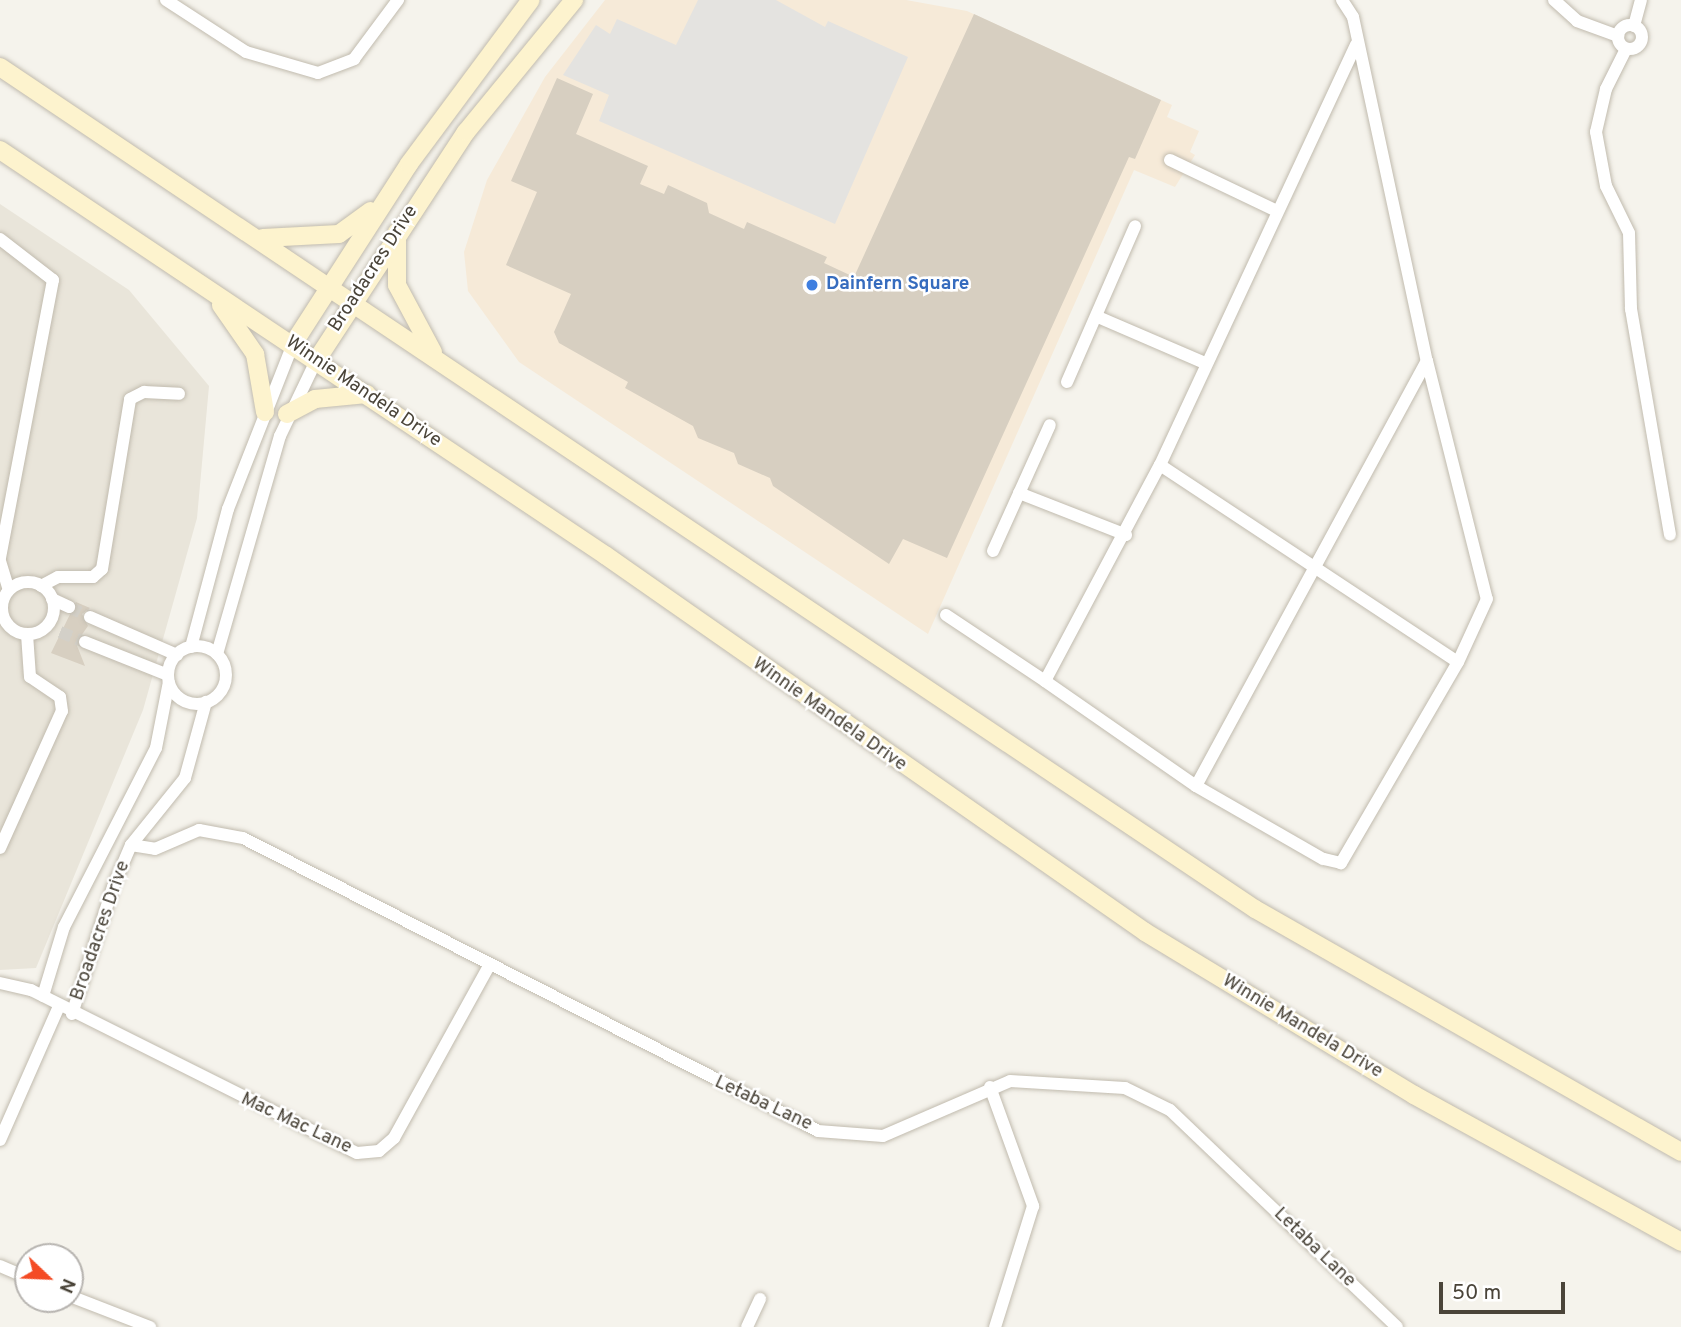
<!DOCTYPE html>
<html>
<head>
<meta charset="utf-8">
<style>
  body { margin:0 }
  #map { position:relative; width:1681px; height:1327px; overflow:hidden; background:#f5f3ec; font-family:Overpass,sans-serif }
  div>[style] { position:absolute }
  .residential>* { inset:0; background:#e9e5da }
  .commercial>* { inset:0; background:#f6ead8 }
  .parking>* { inset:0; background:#e4e3e0 }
  .building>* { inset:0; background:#d7cfc1 }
  .street-tunnel>* { height:12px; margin-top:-6px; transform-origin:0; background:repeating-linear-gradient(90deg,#d3d0c8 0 12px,transparent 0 18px) }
  .roads { filter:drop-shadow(0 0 2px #c1bbae) drop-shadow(0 0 2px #c1bbae) }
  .street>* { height:12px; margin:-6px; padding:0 6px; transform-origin:6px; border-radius:6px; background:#fff }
  .street>.ring { margin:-6px; padding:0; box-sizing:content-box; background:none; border:12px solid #fff; border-radius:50% }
  .secondary>* { height:18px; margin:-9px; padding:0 9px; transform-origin:9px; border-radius:9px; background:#fdf3ce }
  .dots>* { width:19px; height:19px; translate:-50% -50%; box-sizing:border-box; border:4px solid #fff; border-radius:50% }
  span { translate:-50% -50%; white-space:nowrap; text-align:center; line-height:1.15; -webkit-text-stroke:5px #fff; paint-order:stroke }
  .street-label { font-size:19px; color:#4a4439 }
  .shop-label { font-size:19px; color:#366cbe; font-weight:700 }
  .left { translate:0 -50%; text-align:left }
  .north { position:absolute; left:14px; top:1243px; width:70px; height:70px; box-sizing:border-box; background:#fff; border:2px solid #b7b4b0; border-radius:50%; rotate:113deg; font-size:19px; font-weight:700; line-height:28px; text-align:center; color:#4a4439 }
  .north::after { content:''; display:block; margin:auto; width:24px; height:32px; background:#f44b24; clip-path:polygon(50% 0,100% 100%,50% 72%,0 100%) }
  .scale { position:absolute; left:1439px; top:1282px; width:126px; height:32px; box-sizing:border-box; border:4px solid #4a4439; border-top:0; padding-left:9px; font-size:21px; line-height:24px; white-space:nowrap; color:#4a4439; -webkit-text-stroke:5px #fff; paint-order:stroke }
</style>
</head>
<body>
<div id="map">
  <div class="residential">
    <i style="clip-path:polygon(0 204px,129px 290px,209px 386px,197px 518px,143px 710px,36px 968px,0 970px)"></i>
  </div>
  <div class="commercial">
    <i style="clip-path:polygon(605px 0,906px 0,967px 11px,1172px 105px,1167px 117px,1199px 131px,1190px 152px,1195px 155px,1175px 187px,1134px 170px,928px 634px,519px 362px,468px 291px,464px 252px,487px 180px,545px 77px)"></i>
  </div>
  <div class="parking">
    <i style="clip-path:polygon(698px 0,776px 0,825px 27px,828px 21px,908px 57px,835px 224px,599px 121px,609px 95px,563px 75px,596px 25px,610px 34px,617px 19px,676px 45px)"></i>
  </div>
  <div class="building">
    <i style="clip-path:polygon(974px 14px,1161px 100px,1135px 159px,1129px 157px,947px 558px,903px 539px,889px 564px,773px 486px,770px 478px,738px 464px,734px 453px,698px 438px,693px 426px,625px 388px,628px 382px,559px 343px,554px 332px,571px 294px,506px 265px,537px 192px,511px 181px,557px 78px,593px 94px,576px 134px,648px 166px,640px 184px,664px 194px,668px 185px,707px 203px,709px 213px,744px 229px,747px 222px,827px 257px,824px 263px,854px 277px)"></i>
    <i style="clip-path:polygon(76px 602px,90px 608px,82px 614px,88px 626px,76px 643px,85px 666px,51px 653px)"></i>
  </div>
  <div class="street-tunnel">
    <i style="left:69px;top:607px;width:23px;rotate:25deg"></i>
    <i style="left:60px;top:632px;width:27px;rotate:22deg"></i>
  </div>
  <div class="roads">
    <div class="street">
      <i style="left:166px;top:0;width:95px;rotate:33deg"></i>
      <i style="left:246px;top:52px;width:75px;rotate:16.3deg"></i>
      <i style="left:318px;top:73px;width:39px;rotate:-21deg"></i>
      <i style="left:354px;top:59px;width:74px;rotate:-53.3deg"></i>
      <i style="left:1342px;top:0;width:20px;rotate:57deg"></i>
      <i style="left:1353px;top:17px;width:352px;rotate:77.9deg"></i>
      <i style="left:1427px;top:361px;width:245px;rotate:75.9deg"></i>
      <i style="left:1487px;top:599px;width:69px;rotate:114.7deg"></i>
      <i style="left:1458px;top:662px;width:233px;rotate:120.2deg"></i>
      <i style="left:1341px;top:863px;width:18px;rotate:-167deg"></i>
      <i style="left:1323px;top:859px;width:146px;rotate:-150.1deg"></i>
      <i style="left:1196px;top:786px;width:184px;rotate:-145.2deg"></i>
      <i style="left:1045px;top:681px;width:245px;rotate:-62deg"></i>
      <i style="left:1160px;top:465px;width:464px;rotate:-65deg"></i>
      <i style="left:1554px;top:0;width:31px;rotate:42deg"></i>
      <i style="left:1577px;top:21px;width:44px;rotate:20.1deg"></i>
      <i class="ring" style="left:1618px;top:25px;width:12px;height:12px"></i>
      <i style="left:1634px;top:26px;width:27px;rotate:-75deg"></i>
      <i style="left:1626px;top:49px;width:45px;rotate:116.6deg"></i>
      <i style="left:1606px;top:89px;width:44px;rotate:103.1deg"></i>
      <i style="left:1596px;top:132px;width:55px;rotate:79.5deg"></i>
      <i style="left:1606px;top:186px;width:52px;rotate:63.9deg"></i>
      <i style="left:1629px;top:233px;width:76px;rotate:88.5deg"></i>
      <i style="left:1631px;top:309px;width:229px;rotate:80.2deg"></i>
      <i style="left:1170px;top:160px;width:119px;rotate:25.5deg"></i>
      <i style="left:0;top:239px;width:67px;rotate:37.7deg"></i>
      <i style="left:53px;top:280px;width:284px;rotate:100.8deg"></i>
      <i style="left:1098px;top:317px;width:116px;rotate:23.3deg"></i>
      <i style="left:1067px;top:382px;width:170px;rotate:-66.4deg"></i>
      <i style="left:1160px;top:465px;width:357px;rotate:33.5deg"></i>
      <i style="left:1019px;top:493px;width:115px;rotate:21.4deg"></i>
      <i style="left:993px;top:551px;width:138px;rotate:-65.7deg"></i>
      <i style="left:0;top:561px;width:30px;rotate:73deg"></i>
      <i class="ring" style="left:2px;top:582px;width:40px;height:40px"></i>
      <i style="left:41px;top:586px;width:19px;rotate:-28deg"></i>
      <i style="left:58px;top:577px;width:35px"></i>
      <i style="left:93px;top:577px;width:12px;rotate:-42deg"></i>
      <i style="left:102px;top:569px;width:172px;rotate:-80.6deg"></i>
      <i style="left:130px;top:399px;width:16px;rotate:-27deg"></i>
      <i style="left:144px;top:392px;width:35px;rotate:3deg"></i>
      <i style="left:52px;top:599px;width:19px;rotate:25deg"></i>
      <i style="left:946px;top:615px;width:119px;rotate:33.7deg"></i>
      <i style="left:90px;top:617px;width:95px;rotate:23.6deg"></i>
      <i style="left:85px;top:642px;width:89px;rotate:21.7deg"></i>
      <i class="ring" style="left:168px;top:646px;width:46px;height:46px"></i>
      <i style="left:191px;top:647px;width:143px;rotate:-75deg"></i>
      <i style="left:228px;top:509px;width:177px;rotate:-68.5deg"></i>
      <i style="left:217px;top:654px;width:227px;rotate:-73.9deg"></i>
      <i style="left:280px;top:436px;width:83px;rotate:-64.4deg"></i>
      <i style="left:1196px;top:786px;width:484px;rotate:-61.5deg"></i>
      <i style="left:131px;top:845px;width:24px;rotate:9deg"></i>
      <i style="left:155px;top:849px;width:48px;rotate:-23.4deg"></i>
      <i style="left:199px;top:830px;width:45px;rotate:10.3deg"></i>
      <i style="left:243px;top:838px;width:645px;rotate:27deg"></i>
      <i style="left:818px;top:1131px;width:65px;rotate:4.4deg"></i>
      <i style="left:883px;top:1136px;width:138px;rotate:-23.4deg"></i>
      <i style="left:1010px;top:1081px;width:115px;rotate:3.5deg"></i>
      <i style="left:1125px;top:1088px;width:50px;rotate:26.1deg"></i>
      <i style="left:1170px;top:1110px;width:314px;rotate:43.7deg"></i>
      <i style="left:0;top:848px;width:150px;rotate:-65.7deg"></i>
      <i style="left:62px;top:711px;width:14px;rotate:-98deg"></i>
      <i style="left:60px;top:697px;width:36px;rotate:-146deg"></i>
      <i style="left:30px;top:677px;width:43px;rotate:-94deg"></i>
      <i style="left:0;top:983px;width:32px;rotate:13deg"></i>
      <i style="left:31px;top:990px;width:364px;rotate:26.6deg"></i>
      <i style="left:357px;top:1153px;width:22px;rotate:-5deg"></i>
      <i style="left:379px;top:1151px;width:20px;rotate:-41deg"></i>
      <i style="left:394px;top:1138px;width:196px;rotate:-61.1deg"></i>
      <i style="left:43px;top:996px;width:72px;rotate:-73.1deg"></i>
      <i style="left:64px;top:927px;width:201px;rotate:-62.8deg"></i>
      <i style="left:156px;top:748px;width:67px;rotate:-78.9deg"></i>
      <i style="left:72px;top:1014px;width:133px;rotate:-72.1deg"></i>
      <i style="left:113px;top:887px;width:46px;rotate:-66.8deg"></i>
      <i style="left:131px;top:845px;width:86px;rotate:-51.1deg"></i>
      <i style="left:185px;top:778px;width:79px;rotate:-74.6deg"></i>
      <i style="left:990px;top:1087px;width:127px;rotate:70.1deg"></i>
      <i style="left:1033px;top:1206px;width:127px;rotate:107.4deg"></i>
      <i style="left:0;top:1140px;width:146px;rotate:-66.2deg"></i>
      <i style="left:0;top:1266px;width:30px;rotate:23deg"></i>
      <i style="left:70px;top:1296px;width:86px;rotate:21.2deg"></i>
      <i style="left:747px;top:1327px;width:31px;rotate:-65deg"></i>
    </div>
    <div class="secondary">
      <i style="left:0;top:67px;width:1511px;rotate:33.86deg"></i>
      <i style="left:1255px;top:909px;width:490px;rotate:29.7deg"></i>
      <i style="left:0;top:150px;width:728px;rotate:33.8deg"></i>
      <i style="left:605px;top:555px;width:659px;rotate:34.92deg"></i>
      <i style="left:1145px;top:932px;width:315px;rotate:31.2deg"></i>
      <i style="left:1414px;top:1095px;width:305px;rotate:28.8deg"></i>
      <i style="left:397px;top:232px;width:53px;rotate:90deg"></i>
      <i style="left:397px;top:285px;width:76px;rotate:61.8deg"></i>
      <i style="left:263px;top:238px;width:76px;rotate:-3deg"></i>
      <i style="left:339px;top:234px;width:39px;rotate:-36deg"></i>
      <i style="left:221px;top:305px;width:60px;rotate:55.2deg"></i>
      <i style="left:255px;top:354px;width:59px;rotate:80.2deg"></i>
      <i style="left:293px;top:344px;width:214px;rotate:-57.2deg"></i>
      <i style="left:409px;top:164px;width:204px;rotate:-53.4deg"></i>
      <i style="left:316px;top:361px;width:274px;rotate:-56.8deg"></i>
      <i style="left:466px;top:132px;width:171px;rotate:-50.7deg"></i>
      <i style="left:287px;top:414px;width:32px;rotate:-28deg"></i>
      <i style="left:315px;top:399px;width:52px;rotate:-5.5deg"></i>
    </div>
  </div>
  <div class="dots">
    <i style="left:812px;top:285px;background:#3f7fe0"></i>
  </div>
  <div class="street-label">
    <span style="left:374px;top:269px;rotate:-57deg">Broadacres Drive</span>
    <span style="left:363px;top:392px;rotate:34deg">Winnie Mandela Drive</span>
    <span style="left:829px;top:715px;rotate:35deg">Winnie Mandela Drive</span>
    <span style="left:101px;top:931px;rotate:-71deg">Broadacres Drive</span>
    <span style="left:1302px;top:1027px;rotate:31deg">Winnie Mandela Drive</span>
    <span style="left:763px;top:1104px;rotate:25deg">Letaba Lane</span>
    <span style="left:296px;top:1124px;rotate:25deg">Mac Mac Lane</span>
    <span style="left:1314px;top:1248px;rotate:44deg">Letaba Lane</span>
  </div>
  <div class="shop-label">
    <span class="left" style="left:826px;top:285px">Dainfern Square</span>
  </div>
  <div class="north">N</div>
  <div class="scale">50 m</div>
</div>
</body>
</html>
